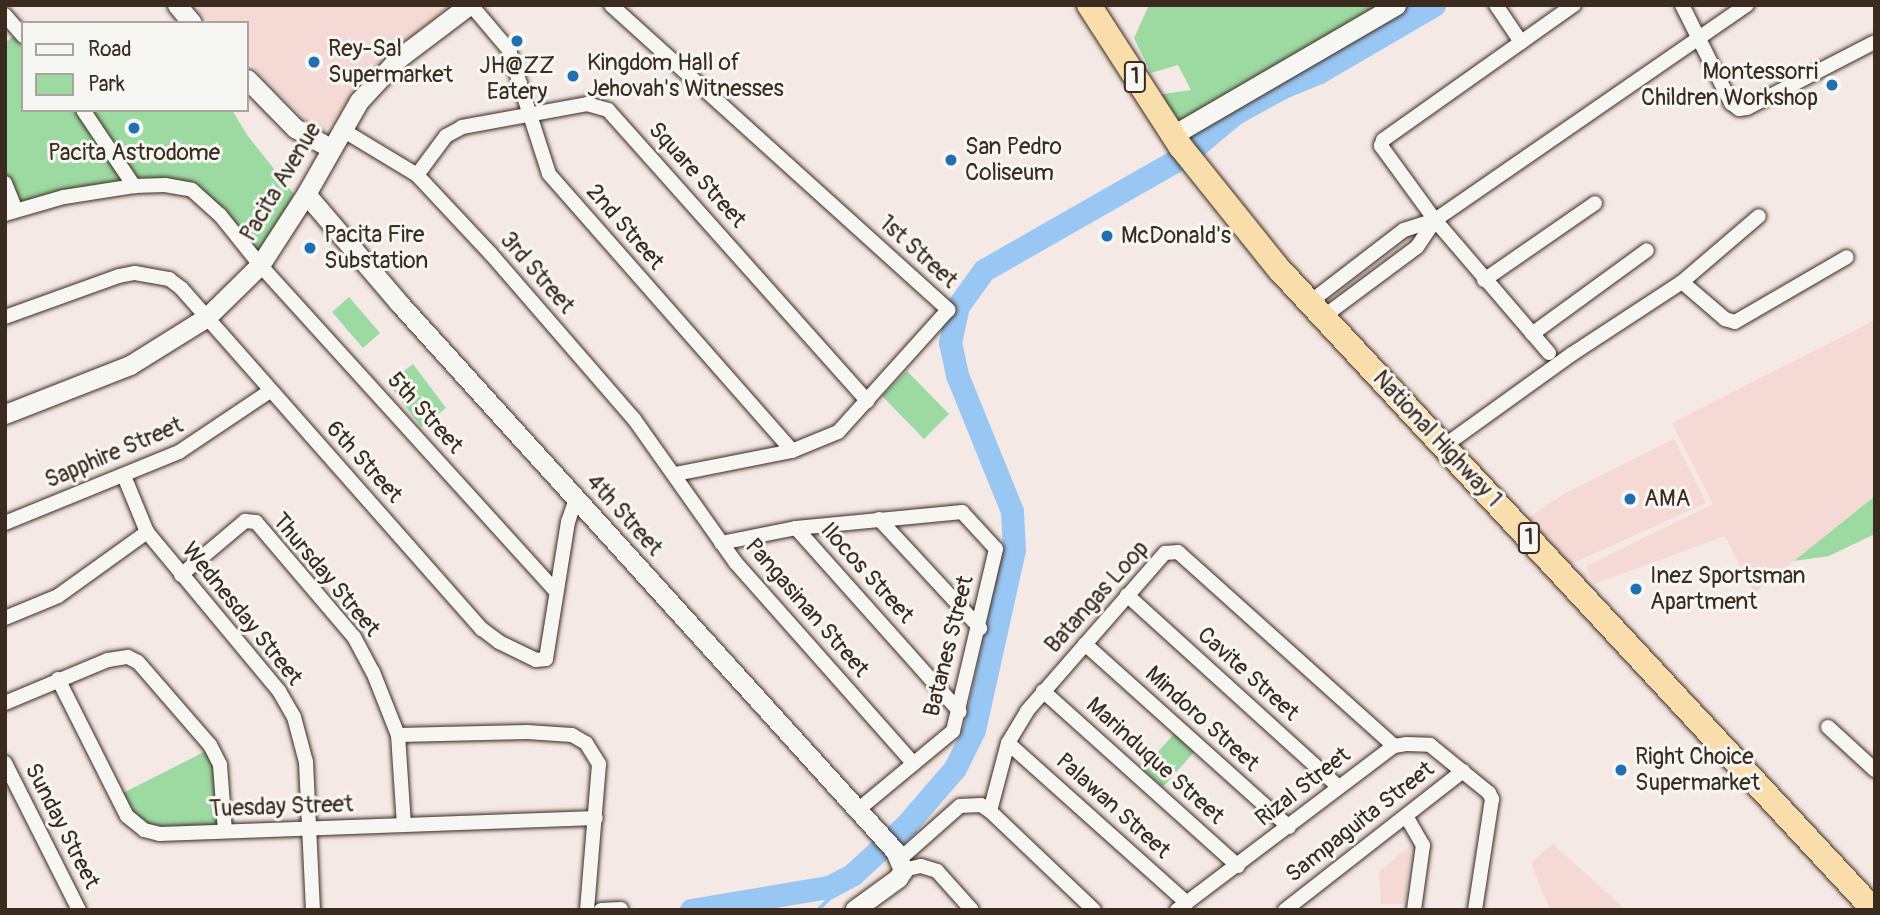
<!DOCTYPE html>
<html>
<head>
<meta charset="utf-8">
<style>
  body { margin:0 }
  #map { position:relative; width:1880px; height:915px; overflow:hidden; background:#f5e9e5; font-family:Pangolin,sans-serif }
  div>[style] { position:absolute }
  .built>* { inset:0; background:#f4d9d5 }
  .green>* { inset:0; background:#9cdaa2 }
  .stream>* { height:3.5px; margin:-1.75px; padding:0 1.75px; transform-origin:1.75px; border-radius:1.75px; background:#99c7f4 }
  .river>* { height:23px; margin:-11.5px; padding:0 11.5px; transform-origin:11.5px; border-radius:11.5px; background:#99c7f4 }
  .roads { filter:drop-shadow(0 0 2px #3b2a1e) drop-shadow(0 0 2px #3b2a1e) }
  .street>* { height:14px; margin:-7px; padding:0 7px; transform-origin:7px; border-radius:7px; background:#f6f6f2 }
  .secondary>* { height:19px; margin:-9.5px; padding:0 9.5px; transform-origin:9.5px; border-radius:9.5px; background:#f6f6f2 }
  .highway>* { height:24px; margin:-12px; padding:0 12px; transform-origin:12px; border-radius:12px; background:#f9deab }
  .dots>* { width:19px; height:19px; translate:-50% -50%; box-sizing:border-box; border:4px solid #f6f6f2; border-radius:50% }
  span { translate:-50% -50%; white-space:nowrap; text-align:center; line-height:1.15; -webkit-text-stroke:6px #f6f6f2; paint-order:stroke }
  .shield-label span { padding:2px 5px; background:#f6f6f2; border:2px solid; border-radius:5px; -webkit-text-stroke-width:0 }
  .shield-label { font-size:21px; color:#3b2a1e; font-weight:700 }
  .poi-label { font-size:23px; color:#3b2a1e }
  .left { translate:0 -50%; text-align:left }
  .right { translate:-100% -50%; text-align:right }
  .street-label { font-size:23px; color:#3b2a1e }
  .frame { position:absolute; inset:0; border:7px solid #3b2a1e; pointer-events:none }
  .legend { position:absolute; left:21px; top:21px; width:228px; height:91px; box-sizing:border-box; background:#f6f6f2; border:2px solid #aba49d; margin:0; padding:9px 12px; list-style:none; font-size:21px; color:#3b2a1e }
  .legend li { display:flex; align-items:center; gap:14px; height:35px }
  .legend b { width:35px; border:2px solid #aba49d }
</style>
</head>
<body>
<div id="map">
  <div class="built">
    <i style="clip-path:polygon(198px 5px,452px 5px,369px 73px,321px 136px,247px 60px,247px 23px,210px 23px,198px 11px)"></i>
    <i style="clip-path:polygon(1875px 320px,1875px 496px,1754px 593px,1725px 536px,1594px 584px,1586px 566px,1713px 504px,1672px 423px)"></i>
    <i style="clip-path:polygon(1674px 439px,1706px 503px,1569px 565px,1528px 518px,1564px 494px)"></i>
    <i style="clip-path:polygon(1553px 844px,1626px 910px,1550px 910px,1531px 863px)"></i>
    <i style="clip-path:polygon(1411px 845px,1405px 904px,1381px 904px,1379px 872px)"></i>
  </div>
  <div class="green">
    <i style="clip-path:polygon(1149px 5px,1286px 6px,1419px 5px,1305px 70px,1236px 100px,1193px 137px,1157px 95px,1191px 90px,1178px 65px,1151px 73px,1134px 38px)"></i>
    <i style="clip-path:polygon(18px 32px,23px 38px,23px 110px,83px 110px,131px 185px,19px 203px,5px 173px,5px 43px)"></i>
    <i style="clip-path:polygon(85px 110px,232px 110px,247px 135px,294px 194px,258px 263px,191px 188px,134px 186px)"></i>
    <i style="clip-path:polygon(349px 297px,380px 333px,363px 348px,332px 312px)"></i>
    <i style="clip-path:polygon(413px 364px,446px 408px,421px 427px,388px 383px)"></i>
    <i style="clip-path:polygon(907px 371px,949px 414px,924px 439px,882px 396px)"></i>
    <i style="clip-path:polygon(1875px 496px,1875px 534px,1829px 556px,1794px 561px)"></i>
    <i style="clip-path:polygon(1175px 733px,1195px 751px,1163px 787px,1142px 769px)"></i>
    <i style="clip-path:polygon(210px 749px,220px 765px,225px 831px,144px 830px,119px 795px)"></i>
  </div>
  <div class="stream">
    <i style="left:818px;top:910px;width:60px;rotate:-44.3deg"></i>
  </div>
  <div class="river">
    <i style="left:691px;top:910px;width:140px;rotate:-9.5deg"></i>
    <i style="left:829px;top:887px;width:26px;rotate:-28deg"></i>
    <i style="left:852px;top:875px;width:74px;rotate:-42.8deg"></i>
    <i style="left:906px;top:825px;width:75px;rotate:-49.3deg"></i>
    <i style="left:955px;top:768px;width:42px;rotate:-63.4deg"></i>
    <i style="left:974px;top:730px;width:184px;rotate:-77.5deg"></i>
    <i style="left:1014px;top:550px;width:39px;rotate:-93deg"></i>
    <i style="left:1012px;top:511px;width:147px;rotate:-112deg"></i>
    <i style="left:957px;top:375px;width:33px;rotate:-102deg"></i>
    <i style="left:950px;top:343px;width:38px;rotate:-78deg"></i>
    <i style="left:958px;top:306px;width:44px;rotate:-54.2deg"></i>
    <i style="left:984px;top:270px;width:230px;rotate:-29.7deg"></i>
    <i style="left:1184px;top:156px;width:65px;rotate:-40deg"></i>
    <i style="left:1234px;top:114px;width:54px;rotate:-29deg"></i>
    <i style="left:1281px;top:88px;width:41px;rotate:-22.8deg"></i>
    <i style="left:1319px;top:72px;width:133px;rotate:-30.2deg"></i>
  </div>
  <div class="roads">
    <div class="street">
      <i style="left:471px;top:5px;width:59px;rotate:49.8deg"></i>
      <i style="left:509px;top:50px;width:130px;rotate:72.1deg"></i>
      <i style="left:549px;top:174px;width:368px;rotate:48.7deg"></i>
      <i style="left:611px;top:5px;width:455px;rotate:42.1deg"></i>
      <i style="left:948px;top:310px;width:164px;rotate:132deg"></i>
      <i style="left:838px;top:432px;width:50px;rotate:157.6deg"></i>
      <i style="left:792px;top:451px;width:118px;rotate:168.8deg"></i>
      <i style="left:1496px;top:5px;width:45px;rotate:56deg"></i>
      <i style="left:1682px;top:5px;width:110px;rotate:63.4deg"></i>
      <i style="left:1731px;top:103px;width:10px;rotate:37deg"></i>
      <i style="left:1739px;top:109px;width:8px;rotate:-7deg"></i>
      <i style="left:1747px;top:108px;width:142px;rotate:-27.3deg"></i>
      <i style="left:5px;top:15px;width:28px;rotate:49deg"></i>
      <i style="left:83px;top:110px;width:92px;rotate:56.1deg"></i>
      <i style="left:341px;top:129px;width:89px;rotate:31.2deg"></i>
      <i style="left:417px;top:175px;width:108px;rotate:46.9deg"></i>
      <i style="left:491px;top:254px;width:218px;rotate:49.1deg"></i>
      <i style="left:634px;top:419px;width:176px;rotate:54.7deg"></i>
      <i style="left:736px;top:563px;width:268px;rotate:48.5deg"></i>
      <i style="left:417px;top:175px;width:49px;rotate:-53.4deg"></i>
      <i style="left:446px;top:136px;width:18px;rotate:-29deg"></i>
      <i style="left:462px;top:127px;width:127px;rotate:-10.4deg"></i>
      <i style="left:587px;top:104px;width:22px;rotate:16deg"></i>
      <i style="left:608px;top:110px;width:390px;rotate:48.3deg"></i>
      <i style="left:5px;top:183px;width:29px;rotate:68deg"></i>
      <i style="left:5px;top:214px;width:61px;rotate:-16.1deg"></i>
      <i style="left:64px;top:197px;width:71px;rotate:-8.9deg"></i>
      <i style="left:134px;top:186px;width:31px;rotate:-2deg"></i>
      <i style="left:165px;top:185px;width:27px;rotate:10deg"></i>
      <i style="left:192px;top:190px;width:38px;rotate:42deg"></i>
      <i style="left:220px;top:215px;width:64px;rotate:51.3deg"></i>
      <i style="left:260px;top:265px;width:441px;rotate:47.8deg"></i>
      <i style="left:1484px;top:280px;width:135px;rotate:-34.7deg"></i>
      <i style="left:1682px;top:282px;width:57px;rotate:40.7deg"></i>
      <i style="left:1725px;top:319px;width:10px;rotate:17deg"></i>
      <i style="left:1735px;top:322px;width:129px;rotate:-30.1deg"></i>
      <i style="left:1310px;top:302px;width:118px;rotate:-37.5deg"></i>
      <i style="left:1404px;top:230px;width:33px;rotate:-18deg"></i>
      <i style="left:1435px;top:220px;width:379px;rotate:-34.6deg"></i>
      <i style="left:5px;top:317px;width:121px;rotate:-19.8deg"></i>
      <i style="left:119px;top:276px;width:16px;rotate:-11deg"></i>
      <i style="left:135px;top:273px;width:35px;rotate:10deg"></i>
      <i style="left:169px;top:279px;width:15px;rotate:37deg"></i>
      <i style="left:181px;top:288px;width:455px;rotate:48.6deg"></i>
      <i style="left:482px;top:629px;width:21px;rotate:37deg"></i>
      <i style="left:499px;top:642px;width:41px;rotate:25.9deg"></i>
      <i style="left:536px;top:660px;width:10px;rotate:-6deg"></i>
      <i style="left:546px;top:659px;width:139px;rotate:-80.9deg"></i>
      <i style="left:568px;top:522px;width:24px;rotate:-71deg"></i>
      <i style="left:1323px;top:317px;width:117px;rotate:-36.7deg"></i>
      <i style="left:1417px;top:247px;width:32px;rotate:-56deg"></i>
      <i style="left:1532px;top:334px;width:142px;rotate:-36.1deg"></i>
      <i style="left:1549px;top:353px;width:175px;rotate:-130.6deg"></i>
      <i style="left:1435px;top:220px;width:92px;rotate:-126.1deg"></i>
      <i style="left:1381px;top:146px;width:6px;rotate:-72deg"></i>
      <i style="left:1383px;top:140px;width:234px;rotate:-35.3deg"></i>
      <i style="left:1444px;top:446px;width:158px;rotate:-35.7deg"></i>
      <i style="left:1572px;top:354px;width:131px;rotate:-33.2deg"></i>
      <i style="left:1682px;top:282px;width:101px;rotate:-40.6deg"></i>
      <i style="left:124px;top:476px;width:61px;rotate:67.7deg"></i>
      <i style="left:147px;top:532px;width:207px;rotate:50.3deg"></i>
      <i style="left:279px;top:691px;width:30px;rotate:60deg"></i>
      <i style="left:294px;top:717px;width:47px;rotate:75.1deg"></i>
      <i style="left:306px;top:762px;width:148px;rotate:87.3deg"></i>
      <i style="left:879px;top:519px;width:149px;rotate:47.2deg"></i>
      <i style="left:5px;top:523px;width:188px;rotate:-22.2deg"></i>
      <i style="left:179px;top:452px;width:110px;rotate:-33.8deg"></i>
      <i style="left:796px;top:528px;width:246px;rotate:48.3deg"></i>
      <i style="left:721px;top:543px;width:76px;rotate:-11.3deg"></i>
      <i style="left:796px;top:528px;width:167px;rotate:-5.5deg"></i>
      <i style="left:962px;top:512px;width:50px;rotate:47.4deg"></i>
      <i style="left:996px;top:549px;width:187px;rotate:103.3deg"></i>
      <i style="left:953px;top:731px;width:124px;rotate:140.3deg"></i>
      <i style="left:181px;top:575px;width:84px;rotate:-40.2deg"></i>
      <i style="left:245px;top:521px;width:11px;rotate:5deg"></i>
      <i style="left:256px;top:522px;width:151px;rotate:49.6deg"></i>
      <i style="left:354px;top:637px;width:40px;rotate:62deg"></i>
      <i style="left:373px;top:672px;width:68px;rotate:68.4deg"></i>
      <i style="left:398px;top:735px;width:90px;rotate:86.2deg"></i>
      <i style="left:1127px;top:595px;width:286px;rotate:42.2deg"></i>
      <i style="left:5px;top:618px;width:57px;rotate:-22.5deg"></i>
      <i style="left:58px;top:596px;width:110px;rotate:-35.7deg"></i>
      <i style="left:1085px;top:644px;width:274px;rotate:41.9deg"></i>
      <i style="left:58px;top:679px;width:153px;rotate:63.3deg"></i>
      <i style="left:127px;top:816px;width:22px;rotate:39deg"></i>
      <i style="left:144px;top:830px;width:16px;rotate:14deg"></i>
      <i style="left:160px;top:834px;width:436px;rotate:-2.1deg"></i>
      <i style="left:1043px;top:691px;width:262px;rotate:41.9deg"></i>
      <i style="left:5px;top:703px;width:112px;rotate:-22.7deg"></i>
      <i style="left:108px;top:660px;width:20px;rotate:-9deg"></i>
      <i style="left:128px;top:657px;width:11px;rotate:27deg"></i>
      <i style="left:138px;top:662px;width:110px;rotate:49.1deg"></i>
      <i style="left:210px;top:745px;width:22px;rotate:63deg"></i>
      <i style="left:220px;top:765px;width:66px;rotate:85.7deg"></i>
      <i style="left:1828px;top:727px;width:64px;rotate:42.5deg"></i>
      <i style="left:398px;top:735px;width:129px;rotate:-1.3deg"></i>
      <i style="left:527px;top:732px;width:45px;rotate:3.8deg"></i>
      <i style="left:572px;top:735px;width:16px;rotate:30deg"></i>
      <i style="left:586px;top:743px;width:25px;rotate:58deg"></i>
      <i style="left:599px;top:764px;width:146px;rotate:94.7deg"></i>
      <i style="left:1008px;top:743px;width:240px;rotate:41.8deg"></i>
      <i style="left:5px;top:763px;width:165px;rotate:63.3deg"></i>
      <i style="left:1406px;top:816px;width:34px;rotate:60deg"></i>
      <i style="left:1423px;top:845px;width:66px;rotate:97.9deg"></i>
      <i style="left:900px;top:859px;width:80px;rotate:-41.5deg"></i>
      <i style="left:960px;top:806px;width:21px;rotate:-3deg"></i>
      <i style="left:981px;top:805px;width:11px;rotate:34deg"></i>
      <i style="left:903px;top:870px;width:18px;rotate:-13deg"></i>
      <i style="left:921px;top:866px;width:17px;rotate:17deg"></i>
      <i style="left:937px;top:871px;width:52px;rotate:48.1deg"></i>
      <i style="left:601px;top:910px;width:20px;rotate:-3deg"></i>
      <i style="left:1094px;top:910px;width:144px;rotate:-136.4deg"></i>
      <i style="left:990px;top:811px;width:70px;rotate:-75.2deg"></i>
      <i style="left:1008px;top:743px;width:37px;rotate:-59deg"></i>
      <i style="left:1027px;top:711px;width:210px;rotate:-48.9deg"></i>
      <i style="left:1165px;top:553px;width:13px;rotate:-4deg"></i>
      <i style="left:1178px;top:552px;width:290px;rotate:41.9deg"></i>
      <i style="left:1177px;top:910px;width:272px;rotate:-37.1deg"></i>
      <i style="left:1394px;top:746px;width:12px;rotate:-9deg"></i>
      <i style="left:1406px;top:744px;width:24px;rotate:2deg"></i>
      <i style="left:1430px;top:745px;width:76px;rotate:39.1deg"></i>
      <i style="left:1489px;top:793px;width:7px;rotate:63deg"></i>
      <i style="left:1492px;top:799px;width:112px;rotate:98.7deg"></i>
      <i style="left:1285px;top:910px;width:226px;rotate:-38deg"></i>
    </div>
    <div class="secondary">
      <i style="left:177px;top:5px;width:23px;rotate:50deg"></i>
      <i style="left:247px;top:79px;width:69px;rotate:45.6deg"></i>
      <i style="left:295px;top:128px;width:40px;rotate:29.7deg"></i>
      <i style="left:1173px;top:135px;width:258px;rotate:-30.2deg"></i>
      <i style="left:306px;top:194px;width:143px;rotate:49.5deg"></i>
      <i style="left:399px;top:303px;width:739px;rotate:47.85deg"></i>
      <i style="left:895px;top:851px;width:21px;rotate:67deg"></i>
      <i style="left:903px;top:870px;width:9px;rotate:122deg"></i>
      <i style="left:898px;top:878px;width:54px;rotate:144deg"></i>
      <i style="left:5px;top:414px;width:134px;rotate:-21.4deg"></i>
      <i style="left:130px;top:365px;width:91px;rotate:-31.9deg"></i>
      <i style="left:207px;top:317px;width:74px;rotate:-44.5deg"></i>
      <i style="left:260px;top:265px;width:85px;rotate:-57.1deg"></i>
      <i style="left:306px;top:194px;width:107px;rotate:-60.3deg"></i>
      <i style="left:359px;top:101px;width:59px;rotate:-47.1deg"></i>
      <i style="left:399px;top:58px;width:88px;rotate:-37.1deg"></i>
    </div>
    <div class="highway">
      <i style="left:1089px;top:5px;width:169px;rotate:57.1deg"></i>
      <i style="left:1181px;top:147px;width:155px;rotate:51.3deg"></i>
      <i style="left:1278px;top:268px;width:876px;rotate:47.13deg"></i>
    </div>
  </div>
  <div class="dots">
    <i style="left:517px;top:41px;background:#1f6fb2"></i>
    <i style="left:314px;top:62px;background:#1f6fb2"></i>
    <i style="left:573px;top:76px;background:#1f6fb2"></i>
    <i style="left:1832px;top:85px;background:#1f6fb2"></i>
    <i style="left:134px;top:128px;background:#1f6fb2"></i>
    <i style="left:951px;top:160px;background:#1f6fb2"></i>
    <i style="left:1107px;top:236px;background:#1f6fb2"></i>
    <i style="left:310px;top:248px;background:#1f6fb2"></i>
    <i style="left:1630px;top:499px;background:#1f6fb2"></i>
    <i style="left:1636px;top:589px;background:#1f6fb2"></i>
    <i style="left:1621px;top:770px;background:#1f6fb2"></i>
  </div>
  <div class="shield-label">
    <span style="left:1135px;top:77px">1</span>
    <span style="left:1529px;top:538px">1</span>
  </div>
  <div class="poi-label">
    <span class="left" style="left:328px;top:62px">Rey-Sal<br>Supermarket</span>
    <span class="left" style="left:587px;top:76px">Kingdom Hall of<br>Jehovah's Witnesses</span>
    <span style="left:517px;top:79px">JH@ZZ<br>Eatery</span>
    <span class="right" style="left:1818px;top:85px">Montessorri<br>Children Workshop</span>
    <span class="left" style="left:965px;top:160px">San Pedro<br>Coliseum</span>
    <span style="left:134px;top:153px">Pacita Astrodome</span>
    <span class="left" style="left:324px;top:248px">Pacita Fire<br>Substation</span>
    <span class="left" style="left:1121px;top:236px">McDonald's</span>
    <span class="left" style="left:1644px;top:499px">AMA</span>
    <span class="left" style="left:1650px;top:589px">Inez Sportsman<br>Apartment</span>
    <span class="left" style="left:1635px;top:770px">Right Choice<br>Supermarket</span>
  </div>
  <div class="street-label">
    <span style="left:697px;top:175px;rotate:48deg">Square Street</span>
    <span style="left:281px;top:182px;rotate:-59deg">Pacita Avenue</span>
    <span style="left:625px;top:227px;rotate:49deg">2nd Street</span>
    <span style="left:918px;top:252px;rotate:42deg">1st Street</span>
    <span style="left:537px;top:273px;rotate:49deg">3rd Street</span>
    <span style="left:425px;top:413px;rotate:48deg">5th Street</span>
    <span style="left:1437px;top:439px;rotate:47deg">National Highway 1</span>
    <span style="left:114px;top:453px;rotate:-23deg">Sapphire Street</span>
    <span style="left:364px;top:462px;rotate:48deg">6th Street</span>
    <span style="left:624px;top:515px;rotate:48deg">4th Street</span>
    <span style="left:867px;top:573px;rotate:48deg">Ilocos Street</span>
    <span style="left:326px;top:575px;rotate:50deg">Thursday Street</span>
    <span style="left:1097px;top:597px;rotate:-48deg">Batangas Loop</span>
    <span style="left:807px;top:608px;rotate:49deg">Pangasinan Street</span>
    <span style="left:242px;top:614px;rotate:51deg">Wednesday Street</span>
    <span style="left:949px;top:646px;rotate:-76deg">Batanes Street</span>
    <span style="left:1248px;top:674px;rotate:42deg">Cavite Street</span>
    <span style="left:1202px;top:719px;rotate:42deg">Mindoro Street</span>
    <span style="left:1155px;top:761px;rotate:42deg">Marinduque Street</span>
    <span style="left:1303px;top:787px;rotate:-38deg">Rizal Street</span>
    <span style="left:1113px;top:806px;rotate:42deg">Palawan Street</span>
    <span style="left:281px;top:807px;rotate:-2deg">Tuesday Street</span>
    <span style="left:1360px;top:822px;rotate:-38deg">Sampaguita Street</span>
    <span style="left:62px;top:826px;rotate:63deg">Sunday Street</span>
  </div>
  <div class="frame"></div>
  <ul class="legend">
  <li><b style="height:9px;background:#f6f6f2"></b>Road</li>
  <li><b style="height:19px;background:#9cdaa2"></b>Park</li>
  </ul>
</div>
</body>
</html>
